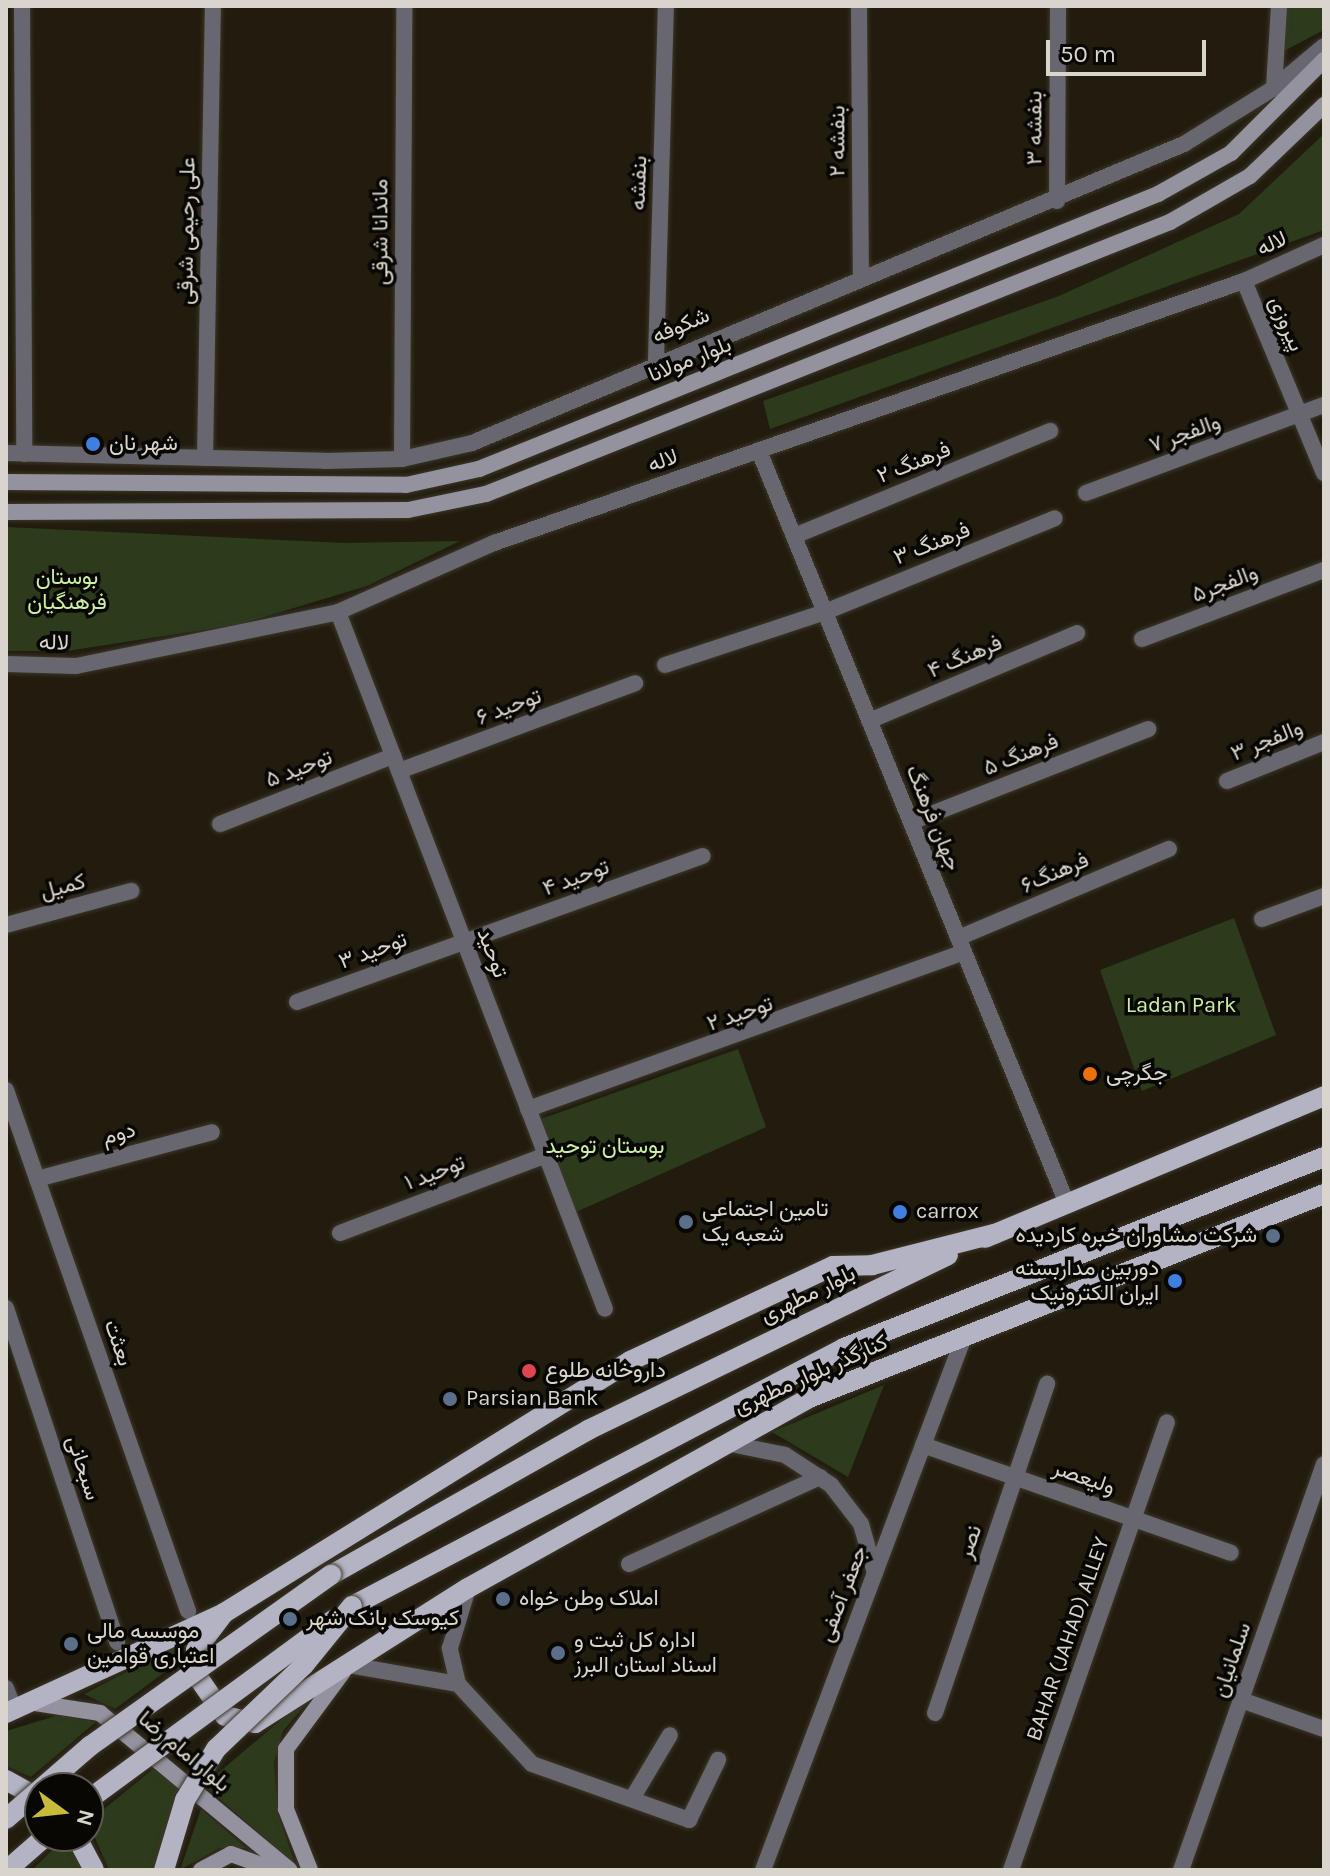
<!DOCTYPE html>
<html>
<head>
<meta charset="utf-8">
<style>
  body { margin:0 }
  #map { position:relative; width:1330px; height:1876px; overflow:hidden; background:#221c0f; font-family:Karla,Vazirmatn,sans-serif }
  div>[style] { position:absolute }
  .green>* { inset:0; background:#2c3b1b }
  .roads { filter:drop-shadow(0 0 2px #3c3629) drop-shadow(0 0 2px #3c3629) }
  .minor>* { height:16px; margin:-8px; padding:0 8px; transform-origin:8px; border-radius:8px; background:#68676f }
  .secondary>* { height:16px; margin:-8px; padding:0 8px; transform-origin:8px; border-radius:8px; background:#93929e }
  .primary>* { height:20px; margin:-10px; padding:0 10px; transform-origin:10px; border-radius:10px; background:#b4b3c3 }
  .bridges { filter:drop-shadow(0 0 2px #3c3629) drop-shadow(0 0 2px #3c3629) }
  .primary-bridge>* { height:20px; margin:-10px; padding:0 10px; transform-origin:10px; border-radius:10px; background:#b4b3c3 }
  .dots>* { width:22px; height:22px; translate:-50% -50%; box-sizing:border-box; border:4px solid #090703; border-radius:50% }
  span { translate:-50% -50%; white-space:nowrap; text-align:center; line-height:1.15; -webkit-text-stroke:7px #090703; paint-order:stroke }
  .street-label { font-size:22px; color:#d9d5cc }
  .poi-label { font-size:22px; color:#d9d5cc }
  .left { translate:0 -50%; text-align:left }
  .right { translate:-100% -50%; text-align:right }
  .park-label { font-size:22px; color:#cbf0a3 }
  .frame { position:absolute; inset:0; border:8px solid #d9d5cc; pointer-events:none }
  .north { position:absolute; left:24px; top:1772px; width:80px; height:80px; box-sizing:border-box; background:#090703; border:2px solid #5c5953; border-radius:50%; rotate:105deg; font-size:22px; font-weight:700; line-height:32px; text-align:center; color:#d9d5cc }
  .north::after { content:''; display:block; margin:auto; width:28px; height:36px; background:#c7bb3c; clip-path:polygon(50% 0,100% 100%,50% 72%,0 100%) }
  .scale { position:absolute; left:1046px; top:40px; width:160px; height:36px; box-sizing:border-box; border:4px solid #d9d5cc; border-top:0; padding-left:10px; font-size:24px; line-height:28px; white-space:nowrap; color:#d9d5cc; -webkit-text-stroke:6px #090703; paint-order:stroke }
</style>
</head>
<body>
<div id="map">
  <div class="green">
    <i style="clip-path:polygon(1285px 6px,1324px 6px,1324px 30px,1282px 52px)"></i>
    <i style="clip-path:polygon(1324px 134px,1324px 230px,770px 429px,763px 401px,1059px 296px,1239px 214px)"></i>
    <i style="clip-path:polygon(6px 527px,344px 543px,460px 541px,367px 586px,241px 624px,67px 651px,6px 651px)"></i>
    <i style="clip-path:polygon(1234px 918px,1276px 1035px,1142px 1091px,1100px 970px)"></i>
    <i style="clip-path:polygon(738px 1049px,766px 1127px,576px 1212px,535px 1121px)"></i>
    <i style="clip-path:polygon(884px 1385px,848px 1477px,772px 1432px)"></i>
    <i style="clip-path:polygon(179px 1645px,177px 1663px,115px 1709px,84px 1694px)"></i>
    <i style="clip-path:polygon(320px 1687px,283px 1731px,274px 1762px,278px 1814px,295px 1864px,204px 1785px)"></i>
    <i style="clip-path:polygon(59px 1715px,96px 1722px,31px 1777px,6px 1766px,6px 1731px)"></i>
    <i style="clip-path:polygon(153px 1769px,180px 1788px,154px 1870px,109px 1870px,88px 1822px)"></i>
    <i style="clip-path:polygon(201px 1809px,246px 1848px,219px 1848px,180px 1870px)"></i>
    <i style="clip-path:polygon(64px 1838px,85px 1870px,32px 1870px)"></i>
  </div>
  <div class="roads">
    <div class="minor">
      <i style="left:22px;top:6px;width:448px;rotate:89.7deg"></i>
      <i style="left:859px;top:6px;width:269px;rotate:89.6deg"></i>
      <i style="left:1274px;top:88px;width:82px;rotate:-86.5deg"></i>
      <i style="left:1057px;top:201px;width:195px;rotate:-89.7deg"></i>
      <i style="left:1244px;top:281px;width:208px;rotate:67.4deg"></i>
      <i style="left:656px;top:360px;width:354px;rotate:-88.4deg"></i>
      <i style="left:759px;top:451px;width:810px;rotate:67.74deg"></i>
      <i style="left:6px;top:453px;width:319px;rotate:1.4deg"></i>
      <i style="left:325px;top:461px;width:77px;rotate:-1.5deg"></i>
      <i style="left:402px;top:459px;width:72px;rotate:-12.9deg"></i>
      <i style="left:472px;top:443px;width:772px;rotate:-22.78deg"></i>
      <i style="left:1184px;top:144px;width:106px;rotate:-31.9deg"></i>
      <i style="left:1274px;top:88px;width:65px;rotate:-40deg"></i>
      <i style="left:205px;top:458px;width:452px;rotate:-89deg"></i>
      <i style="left:402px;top:459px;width:453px;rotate:-89.7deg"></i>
      <i style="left:1086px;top:493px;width:254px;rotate:-20.3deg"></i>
      <i style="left:794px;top:536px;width:277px;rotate:-22.3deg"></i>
      <i style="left:338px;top:612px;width:746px;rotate:69.04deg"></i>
      <i style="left:1142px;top:639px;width:195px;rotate:-20.8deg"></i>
      <i style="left:6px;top:664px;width:70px;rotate:1.6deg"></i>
      <i style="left:76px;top:666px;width:268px;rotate:-11.6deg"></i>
      <i style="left:338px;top:612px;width:171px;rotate:-23.9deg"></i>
      <i style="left:494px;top:543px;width:794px;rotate:-19.26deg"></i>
      <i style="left:1244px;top:281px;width:88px;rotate:-24.2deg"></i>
      <i style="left:665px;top:665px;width:169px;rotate:-18.3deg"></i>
      <i style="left:825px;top:612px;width:248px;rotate:-22.2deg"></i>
      <i style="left:869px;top:721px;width:226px;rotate:-22.9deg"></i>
      <i style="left:399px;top:771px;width:252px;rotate:-20.4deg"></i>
      <i style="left:1227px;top:781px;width:105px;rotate:-21.9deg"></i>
      <i style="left:911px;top:822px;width:255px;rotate:-21.4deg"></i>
      <i style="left:220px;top:824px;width:186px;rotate:-21.5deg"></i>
      <i style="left:1262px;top:919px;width:66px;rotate:-20.4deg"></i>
      <i style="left:6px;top:925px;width:130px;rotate:-15.2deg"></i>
      <i style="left:958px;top:938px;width:229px;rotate:-22.9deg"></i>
      <i style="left:297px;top:1002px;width:431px;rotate:-19.8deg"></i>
      <i style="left:6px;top:1090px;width:552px;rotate:70.74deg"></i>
      <i style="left:528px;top:1109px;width:463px;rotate:-19.8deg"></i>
      <i style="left:37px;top:1179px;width:181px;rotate:-15deg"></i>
      <i style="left:340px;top:1233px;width:220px;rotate:-20.7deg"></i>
      <i style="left:6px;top:1308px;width:352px;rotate:71.6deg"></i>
      <i style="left:726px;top:1443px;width:60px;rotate:11.5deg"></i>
      <i style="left:785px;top:1455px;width:55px;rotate:33.1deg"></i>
      <i style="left:831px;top:1485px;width:49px;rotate:52.4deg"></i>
      <i style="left:861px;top:1524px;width:51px;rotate:74.1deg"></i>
      <i style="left:923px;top:1445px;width:326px;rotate:19.3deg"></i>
      <i style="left:629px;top:1564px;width:210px;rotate:-24.5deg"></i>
      <i style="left:349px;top:1665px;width:111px;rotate:9.9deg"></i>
      <i style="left:458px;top:1684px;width:109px;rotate:47.2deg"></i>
      <i style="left:532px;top:1764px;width:167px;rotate:19.6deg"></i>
      <i style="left:689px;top:1820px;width:67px;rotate:-64.2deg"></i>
      <i style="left:458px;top:1684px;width:37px;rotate:-103deg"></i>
      <i style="left:450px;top:1648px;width:63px;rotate:-73.3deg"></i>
      <i style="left:6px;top:1688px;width:17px;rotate:69deg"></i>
      <i style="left:1241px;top:1700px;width:88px;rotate:19.3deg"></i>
      <i style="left:935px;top:1713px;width:348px;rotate:-71.2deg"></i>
      <i style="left:633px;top:1797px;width:72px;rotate:-59.2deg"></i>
      <i style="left:763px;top:1870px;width:573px;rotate:-69.35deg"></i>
      <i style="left:1011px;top:1870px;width:474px;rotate:-70.8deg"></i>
      <i style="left:1181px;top:1870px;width:430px;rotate:-70.6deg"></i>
    </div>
    <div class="secondary">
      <i style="left:6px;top:482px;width:400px;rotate:0.4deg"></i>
      <i style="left:406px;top:485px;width:75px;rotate:-12.4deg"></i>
      <i style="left:479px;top:469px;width:733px;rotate:-22.05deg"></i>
      <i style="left:1158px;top:194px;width:84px;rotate:-29.3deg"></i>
      <i style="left:1231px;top:153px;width:132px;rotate:-45deg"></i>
      <i style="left:6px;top:512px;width:402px;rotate:-0.3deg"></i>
      <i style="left:408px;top:510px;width:80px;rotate:-11.6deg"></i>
      <i style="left:486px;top:494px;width:736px;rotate:-21.69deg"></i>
      <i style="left:1170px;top:222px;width:92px;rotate:-29.9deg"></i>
      <i style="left:1250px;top:176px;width:103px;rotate:-43.8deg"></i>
      <i style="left:35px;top:1703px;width:66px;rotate:8.7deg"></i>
      <i style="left:100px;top:1713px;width:246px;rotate:39.6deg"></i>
      <i style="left:201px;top:1870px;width:34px;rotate:-28deg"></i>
      <i style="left:231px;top:1854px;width:47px;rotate:20deg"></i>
      <i style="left:310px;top:1870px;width:66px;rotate:-111.5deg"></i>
      <i style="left:286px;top:1809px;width:60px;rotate:-90deg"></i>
      <i style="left:286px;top:1749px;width:96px;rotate:-53.5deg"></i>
    </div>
    <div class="primary">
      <i style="left:985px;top:1238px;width:368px;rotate:-22.7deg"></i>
      <i style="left:331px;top:1575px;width:295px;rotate:-29.4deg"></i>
      <i style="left:588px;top:1430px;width:400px;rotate:-25.9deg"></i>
      <i style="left:352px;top:1606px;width:556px;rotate:-27.67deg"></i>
      <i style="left:844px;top:1348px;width:517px;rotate:-21.7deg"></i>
      <i style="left:224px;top:1613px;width:46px;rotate:127.1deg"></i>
      <i style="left:196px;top:1650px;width:26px;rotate:88deg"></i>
      <i style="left:197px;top:1676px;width:49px;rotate:55deg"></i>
      <i style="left:225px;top:1716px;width:31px;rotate:13deg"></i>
      <i style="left:255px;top:1723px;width:252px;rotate:-32.4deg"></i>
      <i style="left:468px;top:1588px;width:390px;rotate:-29.1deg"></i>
      <i style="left:809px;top:1398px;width:554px;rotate:-21.61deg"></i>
      <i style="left:6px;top:1713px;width:240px;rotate:-24.6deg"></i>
      <i style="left:224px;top:1613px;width:478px;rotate:-31.8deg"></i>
      <i style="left:630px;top:1361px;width:224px;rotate:-25.1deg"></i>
      <i style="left:833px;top:1266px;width:39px;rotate:-1deg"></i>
      <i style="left:872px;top:1265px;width:126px;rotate:-14.3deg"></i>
      <i style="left:6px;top:1780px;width:39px;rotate:29deg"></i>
      <i style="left:76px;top:1836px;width:38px;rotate:62deg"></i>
      <i style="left:7px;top:1870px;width:52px;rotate:-41.1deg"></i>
    </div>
  </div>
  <div class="bridges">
    <div class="primary-bridge">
      <i style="left:88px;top:1800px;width:304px;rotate:-36.3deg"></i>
      <i style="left:6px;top:1819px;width:111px;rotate:-41deg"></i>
      <i style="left:90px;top:1746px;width:296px;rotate:-35.4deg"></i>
      <i style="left:164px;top:1870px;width:73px;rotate:-73.3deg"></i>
      <i style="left:185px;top:1800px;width:60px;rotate:-58.7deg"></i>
      <i style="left:216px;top:1749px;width:122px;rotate:-43.7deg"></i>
      <i style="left:304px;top:1665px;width:76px;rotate:-50.9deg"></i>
    </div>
  </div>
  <div class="dots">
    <i style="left:93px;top:444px;background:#3f7fe0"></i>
    <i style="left:1090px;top:1074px;background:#e8710a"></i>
    <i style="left:900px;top:1212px;background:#3f7fe0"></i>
    <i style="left:686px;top:1222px;background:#5c6f8a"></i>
    <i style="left:1273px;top:1236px;background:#5c6f8a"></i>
    <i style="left:1175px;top:1281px;background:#3f7fe0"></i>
    <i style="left:529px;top:1371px;background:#e0444e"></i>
    <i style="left:450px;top:1399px;background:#5c6f8a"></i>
    <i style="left:503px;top:1599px;background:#5c6f8a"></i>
    <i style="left:290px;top:1619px;background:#5c6f8a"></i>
    <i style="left:71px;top:1644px;background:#5c6f8a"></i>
    <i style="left:558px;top:1653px;background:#5c6f8a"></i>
  </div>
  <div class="street-label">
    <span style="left:1035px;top:128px;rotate:-90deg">بنفشه ۳</span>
    <span style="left:838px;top:141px;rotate:-90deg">بنفشه ۲</span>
    <span style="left:639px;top:183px;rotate:-88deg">بنفشه</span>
    <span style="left:187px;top:231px;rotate:-89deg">علی رحیمی شرقی</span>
    <span style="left:381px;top:232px;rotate:-90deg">ماندانا شرقی</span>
    <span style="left:1272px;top:244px;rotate:-24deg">لاله</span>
    <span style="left:1286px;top:324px;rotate:67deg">پیروزی</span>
    <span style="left:681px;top:326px;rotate:-23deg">شکوفه</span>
    <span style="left:690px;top:360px;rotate:-22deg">بلوار مولانا</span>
    <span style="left:1185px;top:434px;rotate:-20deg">والفجر ۷</span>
    <span style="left:663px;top:461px;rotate:-19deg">لاله</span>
    <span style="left:914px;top:463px;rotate:-22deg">فرهنگ ۲</span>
    <span style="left:932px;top:544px;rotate:-22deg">فرهنگ ۳</span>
    <span style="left:1225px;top:584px;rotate:-21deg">والفجر۵</span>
    <span style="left:54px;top:643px;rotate:1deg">لاله</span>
    <span style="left:965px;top:657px;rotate:-23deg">فرهنگ ۴</span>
    <span style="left:509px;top:707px;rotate:-20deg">توحید ۶</span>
    <span style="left:1267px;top:741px;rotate:-22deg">والفجر ۳</span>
    <span style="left:1021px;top:755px;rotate:-22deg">فرهنگ ۵</span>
    <span style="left:299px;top:769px;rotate:-21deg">توحید ۵</span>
    <span style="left:933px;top:818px;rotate:68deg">جهان فرهنگ</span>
    <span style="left:1055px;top:873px;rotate:-23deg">فرهنگ۶</span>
    <span style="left:576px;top:878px;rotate:-20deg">توحید ۴</span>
    <span style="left:63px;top:887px;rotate:-15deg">کمیل</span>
    <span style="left:373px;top:951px;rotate:-20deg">توحید ۳</span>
    <span style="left:492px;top:953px;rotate:69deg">توحید</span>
    <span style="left:740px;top:1014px;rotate:-19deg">توحید ۲</span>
    <span style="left:119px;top:1134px;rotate:-15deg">دوم</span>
    <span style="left:435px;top:1173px;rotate:-21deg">توحید ۱</span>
    <span style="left:808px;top:1295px;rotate:-26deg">بلوار مطهری</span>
    <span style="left:118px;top:1343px;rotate:71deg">بعثت</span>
    <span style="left:811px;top:1375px;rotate:-24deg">کنارگذر بلوار مطهری</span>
    <span style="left:83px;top:1468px;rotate:72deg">سبحانی</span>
    <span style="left:1084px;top:1478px;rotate:19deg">ولیعصر</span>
    <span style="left:970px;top:1542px;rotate:-71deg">نصر</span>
    <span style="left:843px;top:1594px;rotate:-69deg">جعفر آصفی</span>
    <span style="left:1068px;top:1639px;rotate:-71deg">BAHAR (JAHAD) ALLEY</span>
    <span style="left:1232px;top:1660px;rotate:-71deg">سلمانیان</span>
    <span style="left:184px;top:1752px;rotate:40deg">بلوار امام رضا</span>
  </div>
  <div class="poi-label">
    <span class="left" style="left:109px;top:444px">شهر نان</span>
    <span class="left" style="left:1106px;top:1074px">جگرچی</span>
    <span class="left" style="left:702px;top:1222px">تامین اجتماعی<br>شعبه یک</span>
    <span class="left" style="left:916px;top:1212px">carrox</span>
    <span class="right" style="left:1257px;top:1236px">شرکت مشاوران خبره کاردیده</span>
    <span class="right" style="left:1159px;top:1281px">دوربین مداربسته<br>ایران الکترونیک</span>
    <span class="left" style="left:545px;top:1371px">داروخانه طلوع</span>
    <span class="left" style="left:466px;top:1399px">Parsian Bank</span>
    <span class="left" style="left:519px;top:1599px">املاک وطن خواه</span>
    <span class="left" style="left:306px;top:1619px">کیوسک بانک شهر</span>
    <span class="left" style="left:87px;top:1644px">موسسه مالی<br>اعتباری قوامین</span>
    <span class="left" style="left:574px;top:1653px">اداره کل ثبت و<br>اسناد استان البرز</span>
  </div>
  <div class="park-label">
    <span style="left:67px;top:590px">بوستان<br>فرهنگیان</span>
    <span style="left:1181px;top:1006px">Ladan Park</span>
    <span style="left:605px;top:1147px">بوستان توحید</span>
  </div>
  <div class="frame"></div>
  <div class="north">N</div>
  <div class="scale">50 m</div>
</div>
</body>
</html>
